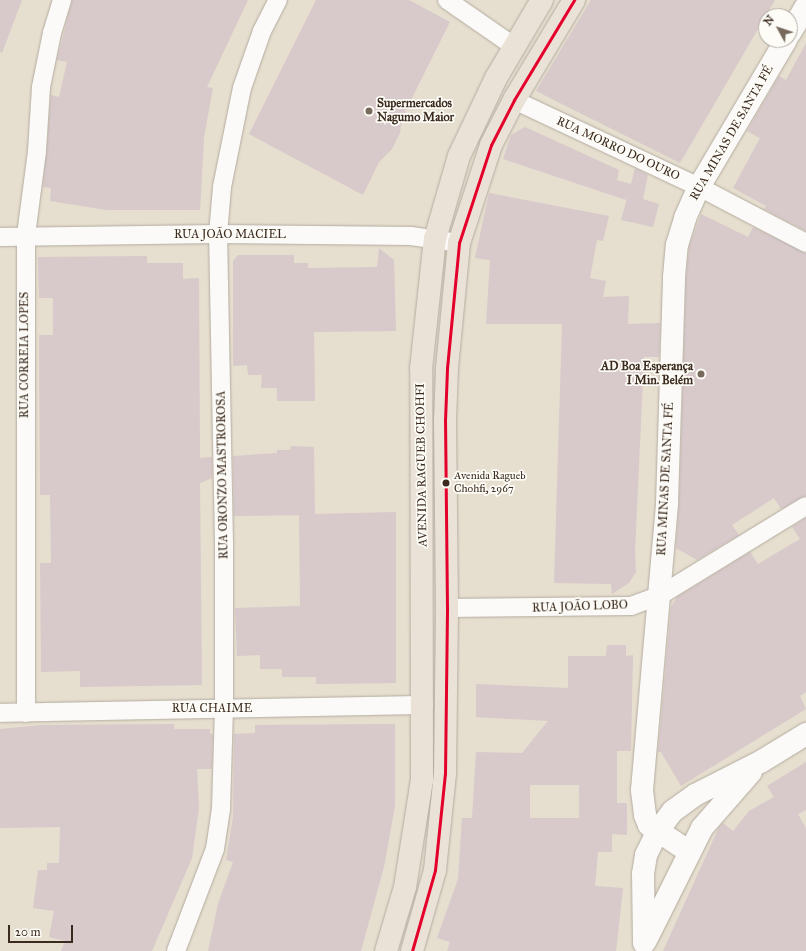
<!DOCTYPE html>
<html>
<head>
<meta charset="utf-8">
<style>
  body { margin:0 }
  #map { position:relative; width:806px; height:951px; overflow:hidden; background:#e6dece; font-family:"IM FELL Great Primer",serif }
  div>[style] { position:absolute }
  .building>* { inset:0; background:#d8c9cb }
  .roads { filter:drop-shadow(0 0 1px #b3aca1) drop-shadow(0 0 1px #b3aca1) }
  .minor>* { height:18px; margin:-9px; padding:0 9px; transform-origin:9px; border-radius:9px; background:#fbfaf8 }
  .tertiary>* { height:22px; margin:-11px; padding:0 11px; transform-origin:11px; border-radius:11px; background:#fbfaf8 }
  .primary>* { height:22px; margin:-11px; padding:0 11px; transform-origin:11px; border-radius:11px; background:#eae2d6 }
  .bus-1>* { height:3px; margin:-1.5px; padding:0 1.5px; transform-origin:1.5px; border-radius:1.5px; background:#e4002b }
  .dots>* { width:11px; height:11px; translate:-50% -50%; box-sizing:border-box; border:2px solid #fdfcf7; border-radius:50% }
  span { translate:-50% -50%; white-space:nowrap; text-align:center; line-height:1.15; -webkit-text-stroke:3.5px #fdfcf7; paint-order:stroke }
  .bus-label { font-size:11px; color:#3b2a1e }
  .left { translate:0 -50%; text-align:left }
  .poi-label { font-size:12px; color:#3b2a1e; font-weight:700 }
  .right { translate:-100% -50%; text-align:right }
  .street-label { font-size:12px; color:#3b2a1e }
  .north { position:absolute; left:758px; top:8px; width:40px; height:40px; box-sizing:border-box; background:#fdfcf7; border:1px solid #afa8a0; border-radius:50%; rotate:310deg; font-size:11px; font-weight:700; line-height:16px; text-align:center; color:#3b2a1e }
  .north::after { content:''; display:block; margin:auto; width:14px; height:18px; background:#77695c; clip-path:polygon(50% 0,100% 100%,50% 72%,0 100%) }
  .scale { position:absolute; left:8px; top:925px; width:65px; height:18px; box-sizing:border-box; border:2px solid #3b2a1e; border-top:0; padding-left:5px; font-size:12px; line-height:14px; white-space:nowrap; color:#3b2a1e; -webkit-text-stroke:3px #fdfcf7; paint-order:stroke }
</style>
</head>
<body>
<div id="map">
  <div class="building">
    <i style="clip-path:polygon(0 0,22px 0,2px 53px,0 52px)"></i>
    <i style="clip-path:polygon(72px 0,248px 0,207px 87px,213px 88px,204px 137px,200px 210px,107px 210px,50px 201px,51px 188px,43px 187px,51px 95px,59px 97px,67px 62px,57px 60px)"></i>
    <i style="clip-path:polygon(316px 0,409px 0,450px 22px,402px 118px,400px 133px,392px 149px,379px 162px,363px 195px,249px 134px)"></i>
    <i style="clip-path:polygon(591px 0,775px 0,680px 163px,536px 91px)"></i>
    <i style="clip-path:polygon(806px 43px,806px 231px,764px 209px,766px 206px,733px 188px,760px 138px,747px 131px,779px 76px,786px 80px)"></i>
    <i style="clip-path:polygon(525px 127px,619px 170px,617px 180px,631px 184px,635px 168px,648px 175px,643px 199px,659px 204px,653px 227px,621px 220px,628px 195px,626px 200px,503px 159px,511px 135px)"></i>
    <i style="clip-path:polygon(489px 193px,609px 216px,603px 241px,597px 240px,590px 278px,606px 281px,603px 297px,629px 296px,628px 324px,660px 323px,659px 357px,644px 357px,635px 552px,636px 572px,629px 583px,612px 594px,611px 584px,554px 583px,562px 324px,486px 324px,490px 260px,475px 258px)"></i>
    <i style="clip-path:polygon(701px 214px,748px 237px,753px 227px,806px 253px,806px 496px,781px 509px,774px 498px,732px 525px,739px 535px,697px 560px,676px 548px,679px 503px,686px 278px,689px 247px)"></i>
    <i style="clip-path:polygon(379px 248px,394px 260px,396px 331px,314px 332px,315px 401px,277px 401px,277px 388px,261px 388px,262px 375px,248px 375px,247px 365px,233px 366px,233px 261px,238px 255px,294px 255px,294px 263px,308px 263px,308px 268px,377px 267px)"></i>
    <i style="clip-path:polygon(147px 256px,147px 263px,183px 263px,183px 279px,199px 278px,200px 458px,212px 457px,212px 478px,200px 483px,202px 685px,80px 687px,80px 671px,41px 672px,40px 563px,51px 563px,50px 495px,40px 495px,39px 335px,53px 335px,53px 298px,39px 298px,38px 257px)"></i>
    <i style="clip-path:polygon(291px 446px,314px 447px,315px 514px,396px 512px,396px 683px,316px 684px,316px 677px,282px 677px,282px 669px,260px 669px,260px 655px,237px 656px,235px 608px,300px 606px,299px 515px,305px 515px,234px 516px,233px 456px,277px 453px,277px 450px,290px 450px)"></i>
    <i style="clip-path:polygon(806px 518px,806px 692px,800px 696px,806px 709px,681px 786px,661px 752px,658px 752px,671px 607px,677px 597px,750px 552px,758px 564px,800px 539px,792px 527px)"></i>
    <i style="clip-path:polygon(evenodd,607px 645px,626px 645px,626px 656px,633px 655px,631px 751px,617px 751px,617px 803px,627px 803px,627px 835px,612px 834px,612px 852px,598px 852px,595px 886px,623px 888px,616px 951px,447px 951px,450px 942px,437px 938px,458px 879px,462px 818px,472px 818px,476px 752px,522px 753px,548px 721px,476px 717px,476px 684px,568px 688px,568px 656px,606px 656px,607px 645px,530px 785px,579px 785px,579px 818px,530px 818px,530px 785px)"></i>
    <i style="clip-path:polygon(174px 724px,174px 729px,210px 729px,210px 734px,213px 734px,212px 769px,197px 769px,199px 808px,192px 858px,152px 951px,61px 951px,65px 941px,49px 937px,54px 911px,33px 908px,38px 870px,47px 870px,47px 863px,59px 863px,60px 827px,0 828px,0 729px,42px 725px)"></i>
    <i style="clip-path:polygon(395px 724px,395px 806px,384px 867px,361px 951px,208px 951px,218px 904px,233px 862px,226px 860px,233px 817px,234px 734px,255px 733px,255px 725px)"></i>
    <i style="clip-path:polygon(806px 762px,806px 810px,798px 814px,806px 828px,806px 951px,663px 951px,719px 827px,723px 823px,733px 831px,749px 811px,774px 797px,767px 786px)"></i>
  </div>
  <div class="roads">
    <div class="minor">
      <i style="left:447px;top:0;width:83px;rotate:34.7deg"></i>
      <i style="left:514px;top:100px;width:204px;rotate:25.2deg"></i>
      <i style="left:699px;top:187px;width:121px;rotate:27.6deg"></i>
      <i style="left:0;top:237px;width:218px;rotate:-0.8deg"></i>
      <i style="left:218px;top:234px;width:193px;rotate:0.6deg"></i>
      <i style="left:411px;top:236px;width:49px;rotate:8.3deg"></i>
      <i style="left:447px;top:608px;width:184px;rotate:-0.6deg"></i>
      <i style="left:631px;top:606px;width:30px;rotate:-20deg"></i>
      <i style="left:659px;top:596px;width:172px;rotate:-31.5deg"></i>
      <i style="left:0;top:713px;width:424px;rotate:-1.1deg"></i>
      <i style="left:26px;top:713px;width:478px;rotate:-90deg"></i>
      <i style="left:26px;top:235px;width:85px;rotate:-82.5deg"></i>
      <i style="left:37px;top:151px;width:64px;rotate:-86.4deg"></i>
      <i style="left:41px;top:87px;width:55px;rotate:-78.5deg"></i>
      <i style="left:52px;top:33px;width:34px;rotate:-73deg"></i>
      <i style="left:176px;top:951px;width:109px;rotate:-69.1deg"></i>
      <i style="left:215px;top:849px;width:40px;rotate:-81.5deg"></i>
      <i style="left:221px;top:809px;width:99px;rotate:-88.3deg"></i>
      <i style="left:224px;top:710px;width:166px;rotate:-90deg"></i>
      <i style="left:224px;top:544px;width:310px;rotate:-91.1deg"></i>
      <i style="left:218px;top:234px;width:47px;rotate:-85.1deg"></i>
      <i style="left:222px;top:187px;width:101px;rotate:-78.6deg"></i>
      <i style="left:242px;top:88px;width:60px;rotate:-70.7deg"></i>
      <i style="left:262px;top:31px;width:35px;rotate:-63deg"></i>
    </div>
    <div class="tertiary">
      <i style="left:790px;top:33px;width:31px;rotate:-59deg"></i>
      <i style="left:688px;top:851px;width:47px;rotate:-146.3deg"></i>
      <i style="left:649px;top:825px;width:11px;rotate:-112deg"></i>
      <i style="left:645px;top:815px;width:25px;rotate:-97deg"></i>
      <i style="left:642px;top:790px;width:288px;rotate:-85deg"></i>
      <i style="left:667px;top:503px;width:226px;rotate:-88.2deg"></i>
      <i style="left:674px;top:277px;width:32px;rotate:-85deg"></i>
      <i style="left:677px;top:245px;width:28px;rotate:-73deg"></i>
      <i style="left:685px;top:218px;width:34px;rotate:-66deg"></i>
      <i style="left:699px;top:187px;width:171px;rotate:-59.4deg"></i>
      <i style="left:646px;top:940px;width:125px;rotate:-63.4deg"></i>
      <i style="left:702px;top:828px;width:74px;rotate:-48.8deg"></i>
      <i style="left:644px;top:943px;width:69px;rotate:-90.8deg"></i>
      <i style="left:643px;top:874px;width:19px;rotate:-81deg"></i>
      <i style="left:646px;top:855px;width:25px;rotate:-64deg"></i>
      <i style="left:657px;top:832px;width:26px;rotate:-53deg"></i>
      <i style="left:673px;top:811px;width:27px;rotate:-36deg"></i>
      <i style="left:695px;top:795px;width:75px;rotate:-26.9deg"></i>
      <i style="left:762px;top:761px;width:52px;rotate:-31.5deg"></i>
    </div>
    <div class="primary">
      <i style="left:386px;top:951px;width:67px;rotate:-73.5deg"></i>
      <i style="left:405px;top:887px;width:108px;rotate:-81deg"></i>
      <i style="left:422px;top:780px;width:411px;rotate:-90.1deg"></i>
      <i style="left:421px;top:369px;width:131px;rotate:-83.9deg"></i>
      <i style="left:435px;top:239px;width:86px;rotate:-73.9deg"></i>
      <i style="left:459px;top:156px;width:86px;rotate:-64.6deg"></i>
      <i style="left:496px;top:78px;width:91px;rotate:-59.5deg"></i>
      <i style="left:412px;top:951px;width:84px;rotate:-74.1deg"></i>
      <i style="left:435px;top:870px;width:97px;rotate:-84.1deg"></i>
      <i style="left:445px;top:774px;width:166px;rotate:-89.3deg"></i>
      <i style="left:447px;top:608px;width:187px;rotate:-90.6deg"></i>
      <i style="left:445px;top:421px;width:53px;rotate:-87.8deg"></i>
      <i style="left:447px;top:368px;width:126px;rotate:-84.5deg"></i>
      <i style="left:459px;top:243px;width:103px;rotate:-71.9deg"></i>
      <i style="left:491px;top:145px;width:51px;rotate:-62.9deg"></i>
      <i style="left:514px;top:100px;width:117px;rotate:-59deg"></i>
    </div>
  </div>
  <div class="bus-1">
    <i style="left:412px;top:951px;width:84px;rotate:-74.1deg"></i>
    <i style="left:435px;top:870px;width:97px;rotate:-84.1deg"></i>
    <i style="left:445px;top:774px;width:166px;rotate:-89.3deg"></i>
    <i style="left:447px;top:608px;width:187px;rotate:-90.6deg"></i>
    <i style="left:445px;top:421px;width:53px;rotate:-87.8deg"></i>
    <i style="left:447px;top:368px;width:126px;rotate:-84.5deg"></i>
    <i style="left:459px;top:243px;width:103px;rotate:-71.9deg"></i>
    <i style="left:491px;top:145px;width:51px;rotate:-62.9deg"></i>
    <i style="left:514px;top:100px;width:117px;rotate:-59deg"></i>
  </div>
  <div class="dots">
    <i style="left:369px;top:111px;background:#77695c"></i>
    <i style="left:701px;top:374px;background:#77695c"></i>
    <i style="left:446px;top:483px;background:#3b2a1e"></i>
  </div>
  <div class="bus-label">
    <span class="left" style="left:454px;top:483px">Avenida Ragueb<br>Chohfi, 2967</span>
  </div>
  <div class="poi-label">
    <span class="left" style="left:377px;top:111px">Supermercados<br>Nagumo Maior</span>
    <span class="right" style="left:693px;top:374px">AD Boa Esperança<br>I Min. Belém</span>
  </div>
  <div class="street-label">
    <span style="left:732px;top:133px;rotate:-60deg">RUA MINAS DE SANTA FÉ</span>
    <span style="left:618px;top:149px;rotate:25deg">RUA MORRO DO OURO</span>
    <span style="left:230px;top:235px">RUA JOÃO MACIEL</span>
    <span style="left:25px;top:355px;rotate:-90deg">RUA CORREIA LOPES</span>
    <span style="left:422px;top:465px;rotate:-91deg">AVENIDA RAGUEB CHOHFI</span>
    <span style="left:223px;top:475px;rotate:-91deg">RUA ORONZO MASTROROSA</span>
    <span style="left:666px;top:479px;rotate:-87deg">RUA MINAS DE SANTA FÉ</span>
    <span style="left:580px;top:607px;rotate:-2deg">RUA JOÃO LOBO</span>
    <span style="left:212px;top:709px">RUA CHAIME</span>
  </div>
  <div class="north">N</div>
  <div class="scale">20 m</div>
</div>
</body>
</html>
